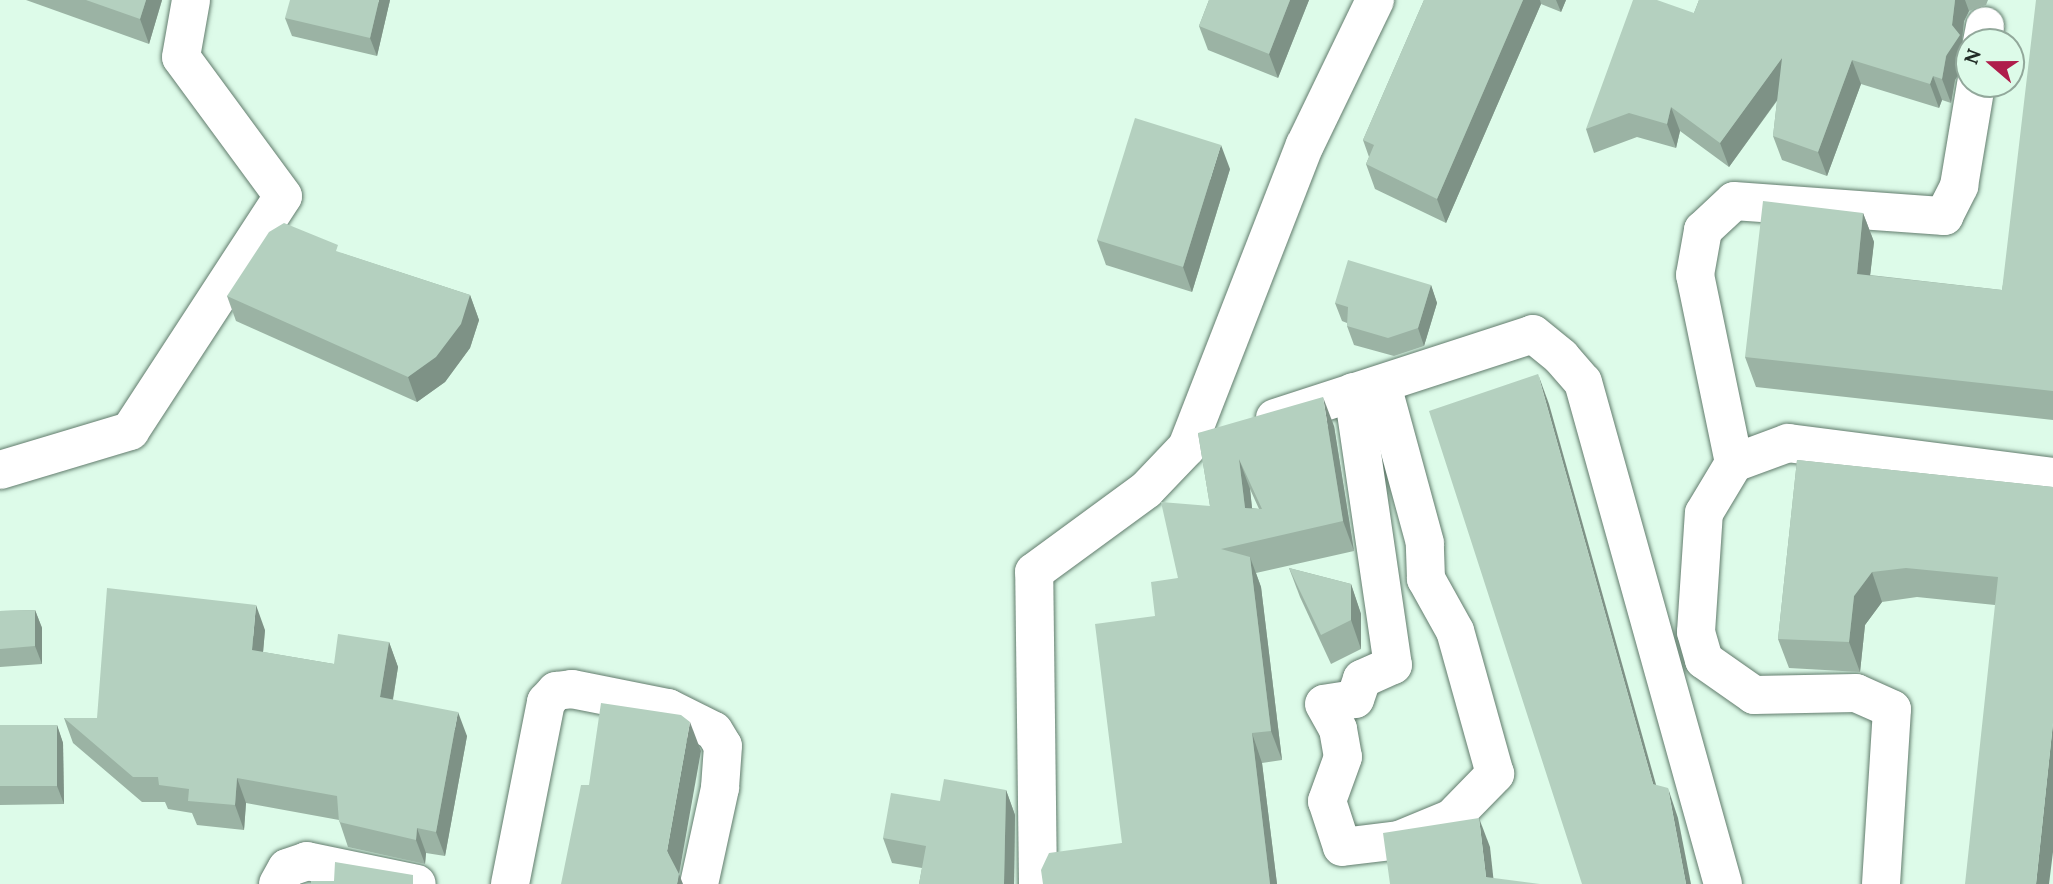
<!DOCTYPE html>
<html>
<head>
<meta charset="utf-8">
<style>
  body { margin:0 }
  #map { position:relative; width:2053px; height:884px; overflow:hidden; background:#ddfbe9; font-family:Lora,serif }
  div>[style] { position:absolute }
  .roads { filter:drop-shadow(0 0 2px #627c6d) drop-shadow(0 0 2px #627c6d) }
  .minor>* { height:38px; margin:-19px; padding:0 19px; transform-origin:19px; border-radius:19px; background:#fff }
  .wall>* { inset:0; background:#9bb3a4 }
  .shaded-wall>* { inset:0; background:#7e9286 }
  .building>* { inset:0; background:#b4d0bf }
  span { translate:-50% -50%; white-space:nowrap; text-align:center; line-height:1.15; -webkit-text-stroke:5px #ddfbe9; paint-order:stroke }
  .north { position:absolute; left:1955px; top:28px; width:70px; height:70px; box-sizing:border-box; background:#ddfbe9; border:2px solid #92a89b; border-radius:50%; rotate:290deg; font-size:19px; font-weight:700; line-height:28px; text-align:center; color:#212c26 }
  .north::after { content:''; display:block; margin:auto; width:24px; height:32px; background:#af1d4b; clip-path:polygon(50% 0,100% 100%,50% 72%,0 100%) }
</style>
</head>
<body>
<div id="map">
  <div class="roads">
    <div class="minor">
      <i style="left:1982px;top:42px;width:16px;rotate:-79deg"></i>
      <i style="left:1353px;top:392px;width:276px;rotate:81.7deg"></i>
      <i style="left:1393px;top:665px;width:34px;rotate:156deg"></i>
      <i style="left:1362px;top:679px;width:21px;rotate:109deg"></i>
      <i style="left:1355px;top:699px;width:31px;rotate:171deg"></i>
      <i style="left:1324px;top:704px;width:29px;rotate:61deg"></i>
      <i style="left:1338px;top:729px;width:28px;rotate:80deg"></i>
      <i style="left:1343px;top:757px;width:47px;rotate:110deg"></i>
      <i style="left:1327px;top:801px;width:48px;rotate:71.9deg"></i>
      <i style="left:1342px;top:847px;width:57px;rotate:-7deg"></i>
      <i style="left:1399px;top:840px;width:57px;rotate:-22.5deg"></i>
      <i style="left:1452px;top:818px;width:62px;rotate:-45.7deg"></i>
      <i style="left:1495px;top:774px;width:148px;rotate:-105.6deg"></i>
      <i style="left:1455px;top:631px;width:60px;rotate:-119.1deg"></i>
      <i style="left:1426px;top:579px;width:36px;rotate:-92deg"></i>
      <i style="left:1425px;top:543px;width:164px;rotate:-105.2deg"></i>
      <i style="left:1275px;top:418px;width:271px;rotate:-18deg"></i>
      <i style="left:1533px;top:334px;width:36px;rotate:39deg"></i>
      <i style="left:1561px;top:357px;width:33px;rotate:49deg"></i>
      <i style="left:1583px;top:382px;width:521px;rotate:74.42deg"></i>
      <i style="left:1734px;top:463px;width:192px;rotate:-101.7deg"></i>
      <i style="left:1695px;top:275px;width:46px;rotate:-79.9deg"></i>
      <i style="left:1703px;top:230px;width:42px;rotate:-43.1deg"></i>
      <i style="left:1734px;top:201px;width:211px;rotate:4.1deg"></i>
      <i style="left:1944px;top:216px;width:34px;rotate:-63deg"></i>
      <i style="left:1959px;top:186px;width:103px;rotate:-80.5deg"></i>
      <i style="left:0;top:470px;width:136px;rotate:-16.7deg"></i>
      <i style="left:130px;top:431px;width:280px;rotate:-56.9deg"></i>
      <i style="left:283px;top:196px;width:172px;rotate:-126.3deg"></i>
      <i style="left:181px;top:57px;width:58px;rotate:-80deg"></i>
      <i style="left:278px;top:884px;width:18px;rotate:-61deg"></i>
      <i style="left:287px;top:868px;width:21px;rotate:-19deg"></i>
      <i style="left:307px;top:861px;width:112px;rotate:11.8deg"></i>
      <i style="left:510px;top:884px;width:186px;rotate:-78.8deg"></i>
      <i style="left:546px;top:702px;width:15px;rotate:-48deg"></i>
      <i style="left:556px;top:691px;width:16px;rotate:-7deg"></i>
      <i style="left:572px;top:689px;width:98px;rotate:11.2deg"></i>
      <i style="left:668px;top:708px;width:51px;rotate:26.6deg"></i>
      <i style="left:714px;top:731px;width:17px;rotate:59deg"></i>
      <i style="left:723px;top:746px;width:42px;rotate:94.1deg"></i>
      <i style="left:720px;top:788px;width:98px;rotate:102.3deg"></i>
      <i style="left:1038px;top:884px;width:312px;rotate:-90.7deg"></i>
      <i style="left:1034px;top:572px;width:139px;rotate:-36.2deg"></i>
      <i style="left:1146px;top:490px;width:59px;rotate:-46.4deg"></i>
      <i style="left:1187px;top:447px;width:324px;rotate:-68.7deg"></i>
      <i style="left:1305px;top:145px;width:161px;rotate:-64.2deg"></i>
      <i style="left:1881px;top:884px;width:175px;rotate:-86.4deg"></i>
      <i style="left:1892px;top:709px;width:39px;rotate:-156deg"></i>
      <i style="left:1856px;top:693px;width:102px;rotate:178.9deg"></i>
      <i style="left:1754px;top:695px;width:61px;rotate:-145deg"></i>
      <i style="left:1704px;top:660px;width:29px;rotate:-106deg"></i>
      <i style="left:1696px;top:632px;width:119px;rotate:-86.2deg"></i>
      <i style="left:1704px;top:513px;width:58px;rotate:-59deg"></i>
      <i style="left:1734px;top:463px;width:58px;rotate:-20.3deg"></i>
      <i style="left:1788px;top:443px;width:267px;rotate:7.3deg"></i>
    </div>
  </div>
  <div class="wall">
    <i style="clip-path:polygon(26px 0,162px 0,149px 44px)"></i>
    <i style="clip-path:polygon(390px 0,377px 56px,292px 36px,285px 18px)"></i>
    <i style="clip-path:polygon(1209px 0,1309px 0,1278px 78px,1208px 50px,1199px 26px)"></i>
    <i style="clip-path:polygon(1424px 0,1566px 0,1561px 12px,1541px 4px,1446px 223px,1375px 189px,1366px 164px,1369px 157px,1363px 140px)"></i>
    <i style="clip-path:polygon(1699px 0,1988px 0,1986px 5px,1969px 11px,1964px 21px,1962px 40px,1951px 103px,1942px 100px,1939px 108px,1861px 84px,1827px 176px,1782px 160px,1773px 136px,1777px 101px,1729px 167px,1680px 131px,1676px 148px,1637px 137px,1594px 153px,1586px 129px,1694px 13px)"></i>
    <i style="clip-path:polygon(2053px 0,2053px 420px,1756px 387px,1745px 357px,1863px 213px,1874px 242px,1870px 275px,2002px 290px)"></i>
    <i style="clip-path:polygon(1230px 169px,1192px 292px,1106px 265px,1097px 240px)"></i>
    <i style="clip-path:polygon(341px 253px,470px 295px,479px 320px,470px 348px,445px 382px,417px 402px,236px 321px,227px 296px)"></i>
    <i style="clip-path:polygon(1431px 285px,1437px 303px,1424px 346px,1394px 356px,1354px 345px,1347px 326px,1347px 323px,1342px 321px,1335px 303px)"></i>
    <i style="clip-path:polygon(evenodd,1334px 426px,1354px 551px,1256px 573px,1261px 587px,1282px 760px,1262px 763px,1277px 884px,1043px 884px,1122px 843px,1155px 616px,1178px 578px,1210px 506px,1198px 433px,1334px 426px,1250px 489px,1259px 509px,1252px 508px,1250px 489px)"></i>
    <i style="clip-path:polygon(1797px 460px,2053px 487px,1995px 605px,1917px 597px,1882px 602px,1865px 625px,1860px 672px,1789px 668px,1778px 639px)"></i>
    <i style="clip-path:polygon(1289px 568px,1351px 584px,1361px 614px,1361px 649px,1331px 664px,1300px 597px)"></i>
    <i style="clip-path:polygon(35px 610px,42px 628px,42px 664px,0 667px,0 611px)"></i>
    <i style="clip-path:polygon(265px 630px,263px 652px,334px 664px,389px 642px,398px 667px,393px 700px,467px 736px,445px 856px,426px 853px,425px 864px,348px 847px,339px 820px,246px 803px,244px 830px,197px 825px,192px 813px,168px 809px,165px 802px,142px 802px,73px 743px,64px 718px,97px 718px)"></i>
    <i style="clip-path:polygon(0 725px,57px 725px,63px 743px,64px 804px,0 805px)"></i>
    <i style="clip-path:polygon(1006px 790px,1015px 815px,1014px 884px,919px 884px,922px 868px,892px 863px,883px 838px,940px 801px)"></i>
  </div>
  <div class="shaded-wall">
    <i style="clip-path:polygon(146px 0,162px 0,149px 44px,140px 19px)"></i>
    <i style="clip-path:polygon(379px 0,390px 0,377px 56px,370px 38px)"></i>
    <i style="clip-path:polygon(1290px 0,1309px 0,1278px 78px,1269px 54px)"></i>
    <i style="clip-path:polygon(1523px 0,1540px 0,1541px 4px,1446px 223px,1437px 199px)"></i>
    <i style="clip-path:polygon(1556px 0,1566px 0,1561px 12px)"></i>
    <i style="clip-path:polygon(1955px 0,1965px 0,1969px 11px,1964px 21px,1962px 40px,1969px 59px,1955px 80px,1951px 103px,1942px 79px,1952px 25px)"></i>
    <i style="clip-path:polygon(1782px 58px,1790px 82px,1729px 167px,1720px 143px)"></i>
    <i style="clip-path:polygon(1852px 60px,1861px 84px,1827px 176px,1818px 152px)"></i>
    <i style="clip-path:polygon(1933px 76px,1942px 100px,1939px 108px,1930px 84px)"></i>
    <i style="clip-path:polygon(1671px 107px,1680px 131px,1676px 148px,1667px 124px)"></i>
    <i style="clip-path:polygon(1221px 145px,1230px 169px,1192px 292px,1183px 267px)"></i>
    <i style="clip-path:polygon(1863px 213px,1874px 242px,1867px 303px,1857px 274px)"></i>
    <i style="clip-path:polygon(1431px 285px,1437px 303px,1424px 346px,1418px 328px)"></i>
    <i style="clip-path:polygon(470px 295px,479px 320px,470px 348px,445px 382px,417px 402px,408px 377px)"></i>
    <i style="clip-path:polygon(1538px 374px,1549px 404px,1664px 813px,1653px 784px)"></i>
    <i style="clip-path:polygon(1323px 397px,1334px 426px,1354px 551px,1343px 521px)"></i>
    <i style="clip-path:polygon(1239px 459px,1250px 489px,1255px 537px,1245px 508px)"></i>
    <i style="clip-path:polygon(1250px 557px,1261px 587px,1282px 760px,1271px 731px)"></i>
    <i style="clip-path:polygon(1872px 572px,1882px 602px,1865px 625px,1860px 672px,1849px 642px,1854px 596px)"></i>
    <i style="clip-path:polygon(1351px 584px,1361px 614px,1361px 649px,1351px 620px)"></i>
    <i style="clip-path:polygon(256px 605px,265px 630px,261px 675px,252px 650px)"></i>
    <i style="clip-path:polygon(35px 610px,42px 628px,42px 664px,35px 646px)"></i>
    <i style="clip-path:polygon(389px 642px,398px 667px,389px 722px,380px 697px)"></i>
    <i style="clip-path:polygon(458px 712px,467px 736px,445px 856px,436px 832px)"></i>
    <i style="clip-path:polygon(690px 722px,701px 751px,678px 880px,667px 851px)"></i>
    <i style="clip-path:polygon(2053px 723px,2053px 852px,2049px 884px,2036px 884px)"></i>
    <i style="clip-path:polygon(57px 725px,63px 743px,64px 804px,57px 786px)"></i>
    <i style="clip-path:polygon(1252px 733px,1262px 763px,1277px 884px,1270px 884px)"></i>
    <i style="clip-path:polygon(237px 778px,246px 803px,244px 830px,235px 805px)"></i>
    <i style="clip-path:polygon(1668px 788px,1678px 818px,1691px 884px,1686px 884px)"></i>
    <i style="clip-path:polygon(1006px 790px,1015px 815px,1014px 884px,1004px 884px)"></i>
    <i style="clip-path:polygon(1479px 818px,1490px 847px,1494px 884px,1486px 877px)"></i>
    <i style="clip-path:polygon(417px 828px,426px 853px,425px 864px,416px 840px)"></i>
    <i style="clip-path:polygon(679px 874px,683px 884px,677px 884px)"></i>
  </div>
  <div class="building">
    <i style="clip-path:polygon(86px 0,146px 0,140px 19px)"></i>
    <i style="clip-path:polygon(290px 0,379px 0,370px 38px,285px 18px)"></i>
    <i style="clip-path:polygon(1209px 0,1290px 0,1269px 54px,1199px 26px)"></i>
    <i style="clip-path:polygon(1424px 0,1523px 0,1437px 199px,1366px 164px,1374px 145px,1363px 140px)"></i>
    <i style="clip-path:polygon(1633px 0,1657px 0,1694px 13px,1699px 0,1955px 0,1952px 25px,1960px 35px,1946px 56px,1942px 79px,1933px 76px,1930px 84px,1852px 60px,1818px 152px,1773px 136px,1782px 58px,1720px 143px,1671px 107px,1667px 124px,1629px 113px,1586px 129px)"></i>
    <i style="clip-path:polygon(2036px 0,2053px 0,2053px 391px,1745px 357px,1763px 201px,1863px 213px,1857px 274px,2002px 290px)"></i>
    <i style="clip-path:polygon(1135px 118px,1221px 145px,1183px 267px,1097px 240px)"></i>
    <i style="clip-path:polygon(284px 223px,338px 245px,336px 251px,470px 295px,461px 324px,436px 357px,408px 377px,227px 296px,269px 232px)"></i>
    <i style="clip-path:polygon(1348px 260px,1431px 285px,1418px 328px,1388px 338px,1347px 326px,1348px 307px,1335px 303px)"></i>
    <i style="clip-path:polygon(1538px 374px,1653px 784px,1668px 788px,1686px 884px,1582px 884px,1429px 411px)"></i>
    <i style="clip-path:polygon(evenodd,1323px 397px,1343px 521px,1221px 549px,1250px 557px,1271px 731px,1252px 733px,1270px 884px,1043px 884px,1041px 870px,1049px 853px,1122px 843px,1095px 624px,1155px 616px,1151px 582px,1178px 578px,1161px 502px,1210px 506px,1198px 433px,1323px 397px,1239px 459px,1262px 509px,1245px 508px,1239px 459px)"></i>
    <i style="clip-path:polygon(1797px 460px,2053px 487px,2053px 723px,2036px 884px,1965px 884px,1998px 577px,1906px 568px,1872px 572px,1854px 596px,1849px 642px,1778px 639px)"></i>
    <i style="clip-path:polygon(1289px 568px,1351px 584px,1351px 620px,1321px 635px)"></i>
    <i style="clip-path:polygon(107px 588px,256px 605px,252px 650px,334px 664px,338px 634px,389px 642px,380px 697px,458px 712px,436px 832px,417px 828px,416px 840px,339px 822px,337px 796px,237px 778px,235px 805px,188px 801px,189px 789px,159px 785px,158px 777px,133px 777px,64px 718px,97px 718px)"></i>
    <i style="clip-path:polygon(35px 610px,35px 646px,0 649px,0 611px)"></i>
    <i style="clip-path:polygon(601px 703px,681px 715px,690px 722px,667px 851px,679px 874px,677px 884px,561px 884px,581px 785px,589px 785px)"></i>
    <i style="clip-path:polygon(0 725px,57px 725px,57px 786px,0 786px)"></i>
    <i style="clip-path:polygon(944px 779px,1006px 790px,1004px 884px,919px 884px,926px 846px,883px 838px,891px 793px,940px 801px)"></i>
    <i style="clip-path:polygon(1479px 818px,1486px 877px,1540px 884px,1390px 884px,1383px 833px)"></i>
    <i style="clip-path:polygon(335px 862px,413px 875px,413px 884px,311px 884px,311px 881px,334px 881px)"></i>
  </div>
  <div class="north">N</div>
</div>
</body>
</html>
